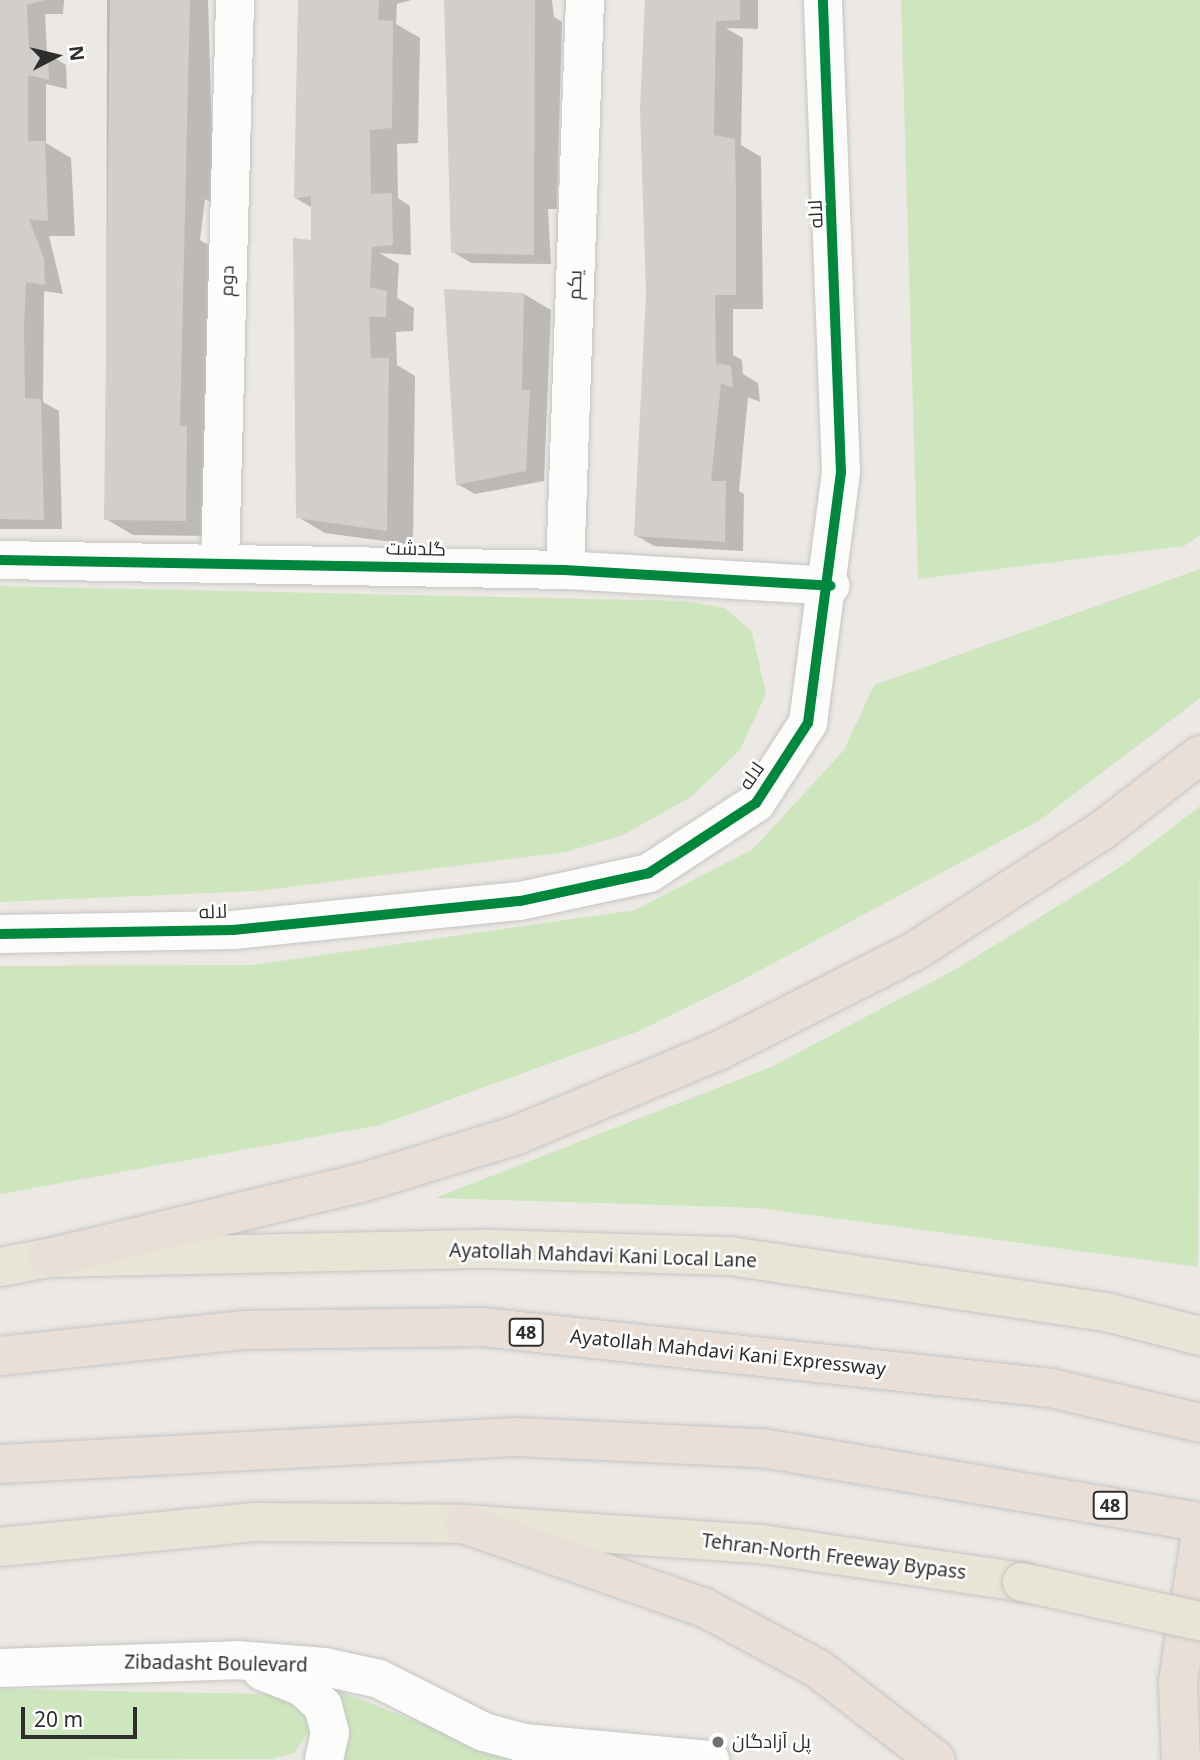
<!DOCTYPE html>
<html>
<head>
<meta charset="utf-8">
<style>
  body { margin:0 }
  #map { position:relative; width:1200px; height:1760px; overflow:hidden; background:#ece8e4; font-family:"Noto Sans",Cairo,sans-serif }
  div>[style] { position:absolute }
  .green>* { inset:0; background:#cee6be }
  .shadow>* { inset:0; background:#0003 }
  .building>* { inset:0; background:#d1cecb }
  .roads { filter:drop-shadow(0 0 2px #c5c4c5) drop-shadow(0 0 2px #c5c4c5) }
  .minor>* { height:38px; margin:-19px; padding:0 19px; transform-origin:19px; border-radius:19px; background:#fcfcfb }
  .major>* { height:38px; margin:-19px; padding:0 19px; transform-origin:19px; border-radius:19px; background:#e8e4d6 }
  .highway>* { height:38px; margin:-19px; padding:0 19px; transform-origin:19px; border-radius:19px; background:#eadfd6 }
  .bridges { filter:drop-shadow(0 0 2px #c6c5c4) drop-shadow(0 0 2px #c6c5c4) }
  .major-bridge>* { height:38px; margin:-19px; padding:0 19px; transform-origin:19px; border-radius:19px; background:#e8e4d6 }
  .cycleway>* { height:10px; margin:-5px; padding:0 5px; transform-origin:5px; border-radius:5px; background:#00873e }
  .dots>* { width:19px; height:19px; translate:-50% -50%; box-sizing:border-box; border:4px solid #fff; border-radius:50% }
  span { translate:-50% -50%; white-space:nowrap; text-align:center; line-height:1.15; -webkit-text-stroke:5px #fff; paint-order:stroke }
  .shield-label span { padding:2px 5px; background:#fff; border:2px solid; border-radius:5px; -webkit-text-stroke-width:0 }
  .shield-label { font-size:18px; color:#2e2e2e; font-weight:700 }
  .street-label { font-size:19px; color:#2e2e2e }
  .poi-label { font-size:19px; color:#2e2e2e }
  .left { translate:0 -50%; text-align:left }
  .north { position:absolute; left:21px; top:21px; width:70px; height:70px; -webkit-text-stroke:5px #fff; paint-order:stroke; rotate:83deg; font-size:19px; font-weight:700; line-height:28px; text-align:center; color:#2e2e2e }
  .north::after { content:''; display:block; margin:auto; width:24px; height:32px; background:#2e2e2e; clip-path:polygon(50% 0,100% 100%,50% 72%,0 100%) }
  .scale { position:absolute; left:21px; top:1707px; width:116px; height:32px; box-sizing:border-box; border:4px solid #2e2e2e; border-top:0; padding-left:9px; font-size:21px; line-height:24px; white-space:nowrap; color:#2e2e2e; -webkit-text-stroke:5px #fff; paint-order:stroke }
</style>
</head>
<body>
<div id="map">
  <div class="green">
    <i style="clip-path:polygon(901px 0,1200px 0,1200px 535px,1184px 546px,918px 579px)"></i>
    <i style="clip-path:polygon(1200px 569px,1200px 698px,1040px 820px,742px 980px,639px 1031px,380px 1125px,0 1194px,0 966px,253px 965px,635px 910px,753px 849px,844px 750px,874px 685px)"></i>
    <i style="clip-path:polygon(0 586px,685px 601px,725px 608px,752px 632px,766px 694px,740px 750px,691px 797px,623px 835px,566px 852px,258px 891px,0 902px)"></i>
    <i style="clip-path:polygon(1200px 806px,1198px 1267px,759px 1208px,435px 1198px,771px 1067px,958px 968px,1125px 864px)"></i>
    <i style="clip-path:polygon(0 1689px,273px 1694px,291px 1700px,308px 1718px,310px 1730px,294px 1753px,272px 1759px,0 1760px)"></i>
    <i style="clip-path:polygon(334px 1689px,515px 1760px,342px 1760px,349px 1737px)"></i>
  </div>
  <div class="shadow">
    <i style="clip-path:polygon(0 0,64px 0,63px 14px,45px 14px,47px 53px,66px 65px,67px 89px,46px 84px,46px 143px,71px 158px,75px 236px,49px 236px,63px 294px,44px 291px,43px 402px,59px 411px,62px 529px,0 529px)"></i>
    <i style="clip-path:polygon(107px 0,208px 0,214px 204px,205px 199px,200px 240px,214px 248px,213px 536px,133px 535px,106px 519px)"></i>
    <i style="clip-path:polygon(300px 0,411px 0,397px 4px,396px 24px,420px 38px,418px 143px,397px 144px,398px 198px,410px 206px,411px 255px,379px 253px,399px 264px,397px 298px,414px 308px,413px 331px,396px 332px,397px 365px,415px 376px,413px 545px,325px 533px,298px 517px,313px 208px,295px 198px)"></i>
    <i style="clip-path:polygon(445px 0,552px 0,554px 17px,562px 22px,557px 209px,548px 209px,551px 264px,471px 263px,453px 252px)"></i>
    <i style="clip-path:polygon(647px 0,758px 0,758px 29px,726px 28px,743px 38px,741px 145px,761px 157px,763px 309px,733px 309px,733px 355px,742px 360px,743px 374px,758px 383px,760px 402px,748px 397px,739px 491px,744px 494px,743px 551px,654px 546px,635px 535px,647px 294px)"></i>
    <i style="clip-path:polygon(524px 294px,551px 310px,544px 481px,475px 494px,457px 484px)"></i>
  </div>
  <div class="building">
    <i style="clip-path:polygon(0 0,46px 0,27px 5px,29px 50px,48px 52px,49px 80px,28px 75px,28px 141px,45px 141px,48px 221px,29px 219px,44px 259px,45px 285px,26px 282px,24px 328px,25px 398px,41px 399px,44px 520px,0 519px)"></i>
    <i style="clip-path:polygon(110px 0,190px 0,180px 426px,187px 426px,186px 521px,104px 520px)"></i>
    <i style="clip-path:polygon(298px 0,379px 0,378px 20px,393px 21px,392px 128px,370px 130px,371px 194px,392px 193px,393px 245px,372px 247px,370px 287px,387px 291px,386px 317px,369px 317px,371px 358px,389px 358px,387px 531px,296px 518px,293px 238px,311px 240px,311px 196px,294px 199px)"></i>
    <i style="clip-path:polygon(444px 0,535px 0,534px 255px,451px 253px)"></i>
    <i style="clip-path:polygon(645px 0,740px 0,740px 20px,716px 21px,714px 135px,735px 139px,736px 199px,736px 295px,715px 295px,716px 363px,731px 366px,733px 388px,721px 383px,711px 481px,726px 481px,725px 542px,634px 536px,646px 294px,640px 110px)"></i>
    <i style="clip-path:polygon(444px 289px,524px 293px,522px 390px,530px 390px,526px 471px,456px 485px)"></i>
  </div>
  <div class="roads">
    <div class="minor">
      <i style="left:0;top:560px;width:565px;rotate:1.01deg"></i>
      <i style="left:565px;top:570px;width:266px;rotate:3.4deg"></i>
      <i style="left:220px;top:563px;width:563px;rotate:-88.47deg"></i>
      <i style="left:565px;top:570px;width:570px;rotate:-87.99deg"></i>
      <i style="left:0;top:934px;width:233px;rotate:-1deg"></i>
      <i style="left:233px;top:930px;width:288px;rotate:-5.8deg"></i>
      <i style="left:520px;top:901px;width:132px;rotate:-12.2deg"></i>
      <i style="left:649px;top:873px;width:128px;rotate:-33.2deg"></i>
      <i style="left:756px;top:803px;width:95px;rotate:-57deg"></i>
      <i style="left:808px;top:723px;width:253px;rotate:-82.5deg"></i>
      <i style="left:841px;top:472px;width:472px;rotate:-92.2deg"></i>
      <i style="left:0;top:1668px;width:236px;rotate:-1.9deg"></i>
      <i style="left:236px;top:1660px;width:89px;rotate:4.5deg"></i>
      <i style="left:325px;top:1667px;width:55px;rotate:12.5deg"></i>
      <i style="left:379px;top:1679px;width:118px;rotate:26.8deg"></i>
      <i style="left:484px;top:1732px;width:41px;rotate:15.4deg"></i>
      <i style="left:524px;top:1743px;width:187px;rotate:5.2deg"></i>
      <i style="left:262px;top:1671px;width:43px;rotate:21.8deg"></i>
      <i style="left:302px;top:1687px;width:28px;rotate:42deg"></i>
      <i style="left:323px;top:1706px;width:27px;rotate:75deg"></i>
      <i style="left:330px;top:1732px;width:29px;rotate:102deg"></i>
    </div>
    <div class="major">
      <i style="left:0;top:1267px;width:49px;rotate:-10.6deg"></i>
      <i style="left:48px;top:1258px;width:442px;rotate:-1.2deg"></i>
      <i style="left:490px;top:1249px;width:240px;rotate:1.7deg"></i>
      <i style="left:730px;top:1256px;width:384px;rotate:8.5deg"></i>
      <i style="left:1110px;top:1313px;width:93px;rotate:14.3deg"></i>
      <i style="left:0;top:1547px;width:256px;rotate:-5.6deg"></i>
      <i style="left:255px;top:1522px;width:209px;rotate:0.5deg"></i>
      <i style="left:464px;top:1524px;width:298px;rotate:3.9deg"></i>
      <i style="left:761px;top:1544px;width:264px;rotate:8.3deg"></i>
    </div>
    <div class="highway">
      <i style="left:48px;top:1258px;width:322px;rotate:-13.5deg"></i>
      <i style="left:361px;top:1183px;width:163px;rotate:-17.1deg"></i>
      <i style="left:517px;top:1135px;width:218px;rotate:-22.7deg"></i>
      <i style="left:718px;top:1051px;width:221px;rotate:-26.9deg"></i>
      <i style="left:915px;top:951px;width:220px;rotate:-32.8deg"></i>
      <i style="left:1100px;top:832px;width:126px;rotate:-37.6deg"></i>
      <i style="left:0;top:1356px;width:244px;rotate:-6.1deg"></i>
      <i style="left:243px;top:1330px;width:239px;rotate:-0.7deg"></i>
      <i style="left:482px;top:1327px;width:572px;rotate:6.12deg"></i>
      <i style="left:1051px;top:1388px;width:153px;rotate:13.2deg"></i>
      <i style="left:0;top:1464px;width:517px;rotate:-3deg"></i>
      <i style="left:516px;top:1437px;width:246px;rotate:2.6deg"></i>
      <i style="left:762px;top:1448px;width:444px;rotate:9.6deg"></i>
      <i style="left:464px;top:1524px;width:253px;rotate:19.2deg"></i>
      <i style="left:703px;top:1607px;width:129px;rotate:28.2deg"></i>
      <i style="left:817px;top:1668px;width:150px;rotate:37.7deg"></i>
      <i style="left:1181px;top:1760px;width:79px;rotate:-92.2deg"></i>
      <i style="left:1178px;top:1681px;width:143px;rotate:-81.1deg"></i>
    </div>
  </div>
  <div class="bridges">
    <div class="major-bridge">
      <i style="left:1022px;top:1582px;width:182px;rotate:12.4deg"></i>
    </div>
  </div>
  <div class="cycleway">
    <i style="left:0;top:560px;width:565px;rotate:1.01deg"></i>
    <i style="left:565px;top:570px;width:266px;rotate:3.4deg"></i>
    <i style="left:0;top:934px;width:233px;rotate:-1deg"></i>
    <i style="left:233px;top:930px;width:288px;rotate:-5.8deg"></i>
    <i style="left:520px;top:901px;width:132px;rotate:-12.2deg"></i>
    <i style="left:649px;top:873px;width:128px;rotate:-33.2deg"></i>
    <i style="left:756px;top:803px;width:95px;rotate:-57deg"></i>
    <i style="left:808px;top:723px;width:253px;rotate:-82.5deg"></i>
    <i style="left:841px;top:472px;width:472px;rotate:-92.2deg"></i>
  </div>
  <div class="dots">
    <i style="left:718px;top:1742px;background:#706f6e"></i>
  </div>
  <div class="shield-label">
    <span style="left:526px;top:1332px">48</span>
    <span style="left:1110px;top:1505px">48</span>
  </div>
  <div class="street-label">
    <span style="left:816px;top:214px;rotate:-93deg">لاله</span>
    <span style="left:227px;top:281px;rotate:-88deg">دوم</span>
    <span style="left:575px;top:285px;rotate:-88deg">یکم</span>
    <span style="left:416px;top:549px;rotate:1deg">گلدشت</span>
    <span style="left:752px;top:776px;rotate:-55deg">لاله</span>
    <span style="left:213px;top:912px;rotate:-2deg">لاله</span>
    <span style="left:603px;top:1256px;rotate:2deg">Ayatollah Mahdavi Kani Local Lane</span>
    <span style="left:728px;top:1353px;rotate:6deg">Ayatollah Mahdavi Kani Expressway</span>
    <span style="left:834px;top:1557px;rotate:7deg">Tehran-North Freeway Bypass</span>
    <span style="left:216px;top:1664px;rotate:1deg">Zibadasht Boulevard</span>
  </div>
  <div class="poi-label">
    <span class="left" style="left:732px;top:1742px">پل آزادگان</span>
  </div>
  <div class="north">N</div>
  <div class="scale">20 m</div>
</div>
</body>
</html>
